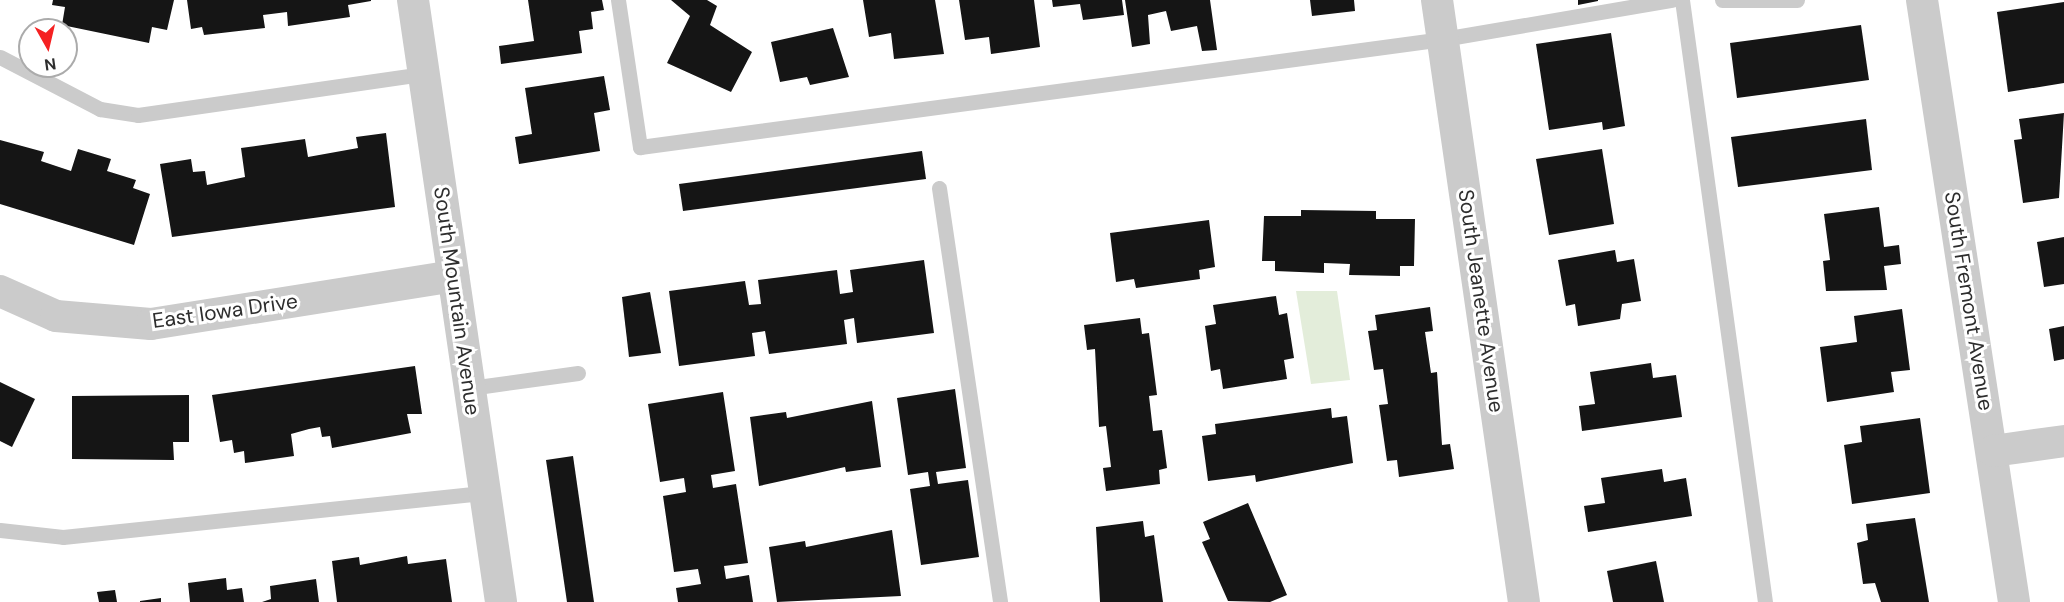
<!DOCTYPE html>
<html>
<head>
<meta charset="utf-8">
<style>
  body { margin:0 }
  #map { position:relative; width:2064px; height:602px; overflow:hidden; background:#fff; font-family:"DM Sans",sans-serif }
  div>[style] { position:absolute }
  .green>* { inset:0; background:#e3edda }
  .building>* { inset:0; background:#151515 }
  .service>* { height:15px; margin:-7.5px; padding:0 7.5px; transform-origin:7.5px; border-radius:7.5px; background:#cbcbcb }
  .minor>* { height:32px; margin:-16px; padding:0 16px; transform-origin:16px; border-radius:16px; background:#cbcbcb }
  span { translate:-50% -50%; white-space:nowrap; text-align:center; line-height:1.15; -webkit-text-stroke:6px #fff; paint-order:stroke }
  .street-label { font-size:21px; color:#2e2e2e }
  .north { position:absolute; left:18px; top:18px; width:60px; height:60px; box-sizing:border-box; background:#fff; border:2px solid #ababab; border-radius:50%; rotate:172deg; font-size:16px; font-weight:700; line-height:24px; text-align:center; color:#2e2e2e }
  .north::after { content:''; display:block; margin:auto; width:21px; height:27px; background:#f52122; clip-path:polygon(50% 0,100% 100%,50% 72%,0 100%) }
</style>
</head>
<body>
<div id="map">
  <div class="green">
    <i style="clip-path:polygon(1296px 291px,1337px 291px,1350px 380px,1311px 384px)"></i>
  </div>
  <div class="building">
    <i style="clip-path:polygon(53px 0,174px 0,167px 30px,152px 27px,149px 43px,62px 25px,65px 7px,52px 5px)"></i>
    <i style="clip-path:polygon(187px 0,371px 0,371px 1px,348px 5px,350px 17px,288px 26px,287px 12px,263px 15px,265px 28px,204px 35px,202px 27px,191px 29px)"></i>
    <i style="clip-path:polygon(528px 0,602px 0,604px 10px,591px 12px,593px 29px,579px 31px,582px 53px,501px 64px,499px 46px,534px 41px)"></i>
    <i style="clip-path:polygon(671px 0,707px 0,717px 6px,710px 25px,752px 52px,731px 92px,667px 63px,690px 16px)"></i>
    <i style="clip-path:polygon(863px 0,935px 0,944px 54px,894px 59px,891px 33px,869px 37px)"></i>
    <i style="clip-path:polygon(959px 0,1034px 0,1040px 47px,991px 54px,989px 37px,965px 40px)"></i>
    <i style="clip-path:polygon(1052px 0,1122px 0,1124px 15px,1083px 20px,1080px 4px,1053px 7px)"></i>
    <i style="clip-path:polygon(1125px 0,1210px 0,1217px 50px,1202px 51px,1197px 26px,1171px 31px,1166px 11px,1148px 15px,1150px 44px,1132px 47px)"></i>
    <i style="clip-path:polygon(1310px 0,1354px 0,1355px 11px,1312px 16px)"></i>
    <i style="clip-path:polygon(1578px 0,1598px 0,1598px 1px,1578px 5px)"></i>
    <i style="clip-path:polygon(2064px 2px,2064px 83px,2008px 92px,1997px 12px)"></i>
    <i style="clip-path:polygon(1861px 25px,1869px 80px,1737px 98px,1730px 43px)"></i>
    <i style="clip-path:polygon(833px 28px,849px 77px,810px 85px,807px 77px,780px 82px,771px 42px)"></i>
    <i style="clip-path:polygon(1611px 33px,1625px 126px,1603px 130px,1602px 122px,1549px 130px,1536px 44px)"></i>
    <i style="clip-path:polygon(604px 76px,610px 110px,594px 113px,600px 151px,519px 164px,515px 137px,532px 134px,525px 88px)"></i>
    <i style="clip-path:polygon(2064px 113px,2059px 198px,2023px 203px,2014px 140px,2022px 139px,2019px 119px)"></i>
    <i style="clip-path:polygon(1866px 119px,1872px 170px,1738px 187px,1731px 137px)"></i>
    <i style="clip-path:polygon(386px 133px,395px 207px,172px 237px,160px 164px,191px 159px,193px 172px,205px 171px,207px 185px,245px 177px,241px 148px,305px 139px,308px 157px,358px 148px,356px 137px)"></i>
    <i style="clip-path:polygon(0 140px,44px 152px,41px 161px,71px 171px,78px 149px,111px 159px,107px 171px,136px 180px,133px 188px,150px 194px,134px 245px,0 204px)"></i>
    <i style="clip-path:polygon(1602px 149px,1614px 224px,1549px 235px,1536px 159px)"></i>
    <i style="clip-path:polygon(922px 151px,926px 179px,683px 211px,679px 184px)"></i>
    <i style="clip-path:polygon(1879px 207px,1884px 247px,1899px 245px,1901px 264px,1884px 266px,1887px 290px,1826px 291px,1823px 261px,1830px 260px,1824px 214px)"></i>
    <i style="clip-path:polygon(1301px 210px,1376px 211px,1376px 219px,1415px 219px,1414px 266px,1400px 266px,1400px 276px,1349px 275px,1350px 264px,1324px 263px,1324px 273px,1275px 271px,1275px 261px,1262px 261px,1264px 216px,1301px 216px)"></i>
    <i style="clip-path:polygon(1209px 220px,1215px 267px,1199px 270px,1200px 279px,1136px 288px,1134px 279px,1116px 282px,1110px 233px)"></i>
    <i style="clip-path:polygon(2064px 237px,2064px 284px,2044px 287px,2037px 242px)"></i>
    <i style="clip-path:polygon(1615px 250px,1617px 262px,1634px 259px,1641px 301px,1622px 304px,1620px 319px,1578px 326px,1575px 304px,1566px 306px,1558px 260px)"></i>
    <i style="clip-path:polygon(924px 260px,934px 333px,857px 343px,854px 318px,844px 320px,847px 344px,769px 354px,765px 331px,752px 333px,755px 356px,679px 366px,669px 291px,745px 281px,749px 305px,761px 304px,758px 280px,837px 270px,840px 294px,853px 292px,850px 270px)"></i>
    <i style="clip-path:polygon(650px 292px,661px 353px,629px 357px,622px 297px)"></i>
    <i style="clip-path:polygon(1276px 296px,1279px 315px,1287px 313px,1294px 358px,1284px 360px,1287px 379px,1223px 389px,1220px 369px,1211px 371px,1205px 326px,1216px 324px,1213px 305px)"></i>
    <i style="clip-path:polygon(1430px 307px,1433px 331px,1425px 332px,1431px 373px,1437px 372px,1442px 445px,1450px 444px,1454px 469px,1399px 477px,1397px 460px,1387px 461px,1379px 405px,1388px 404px,1383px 369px,1374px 370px,1368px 331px,1377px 330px,1375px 315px)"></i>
    <i style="clip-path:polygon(1902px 309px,1910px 370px,1891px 372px,1894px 392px,1827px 402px,1820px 347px,1857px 342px,1854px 316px)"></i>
    <i style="clip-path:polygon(1140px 318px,1142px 334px,1149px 333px,1157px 395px,1149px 396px,1153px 431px,1162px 430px,1167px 468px,1159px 470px,1160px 484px,1106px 491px,1103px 468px,1111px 467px,1106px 426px,1099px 427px,1095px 349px,1087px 350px,1084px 325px)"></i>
    <i style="clip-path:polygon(2064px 326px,2064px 359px,2054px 361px,2049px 329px)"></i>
    <i style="clip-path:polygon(1651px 363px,1653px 378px,1676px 375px,1682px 417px,1582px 431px,1579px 406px,1595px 404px,1590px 372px)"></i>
    <i style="clip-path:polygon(415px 366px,422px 414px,407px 414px,411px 433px,332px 448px,330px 436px,322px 437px,320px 427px,309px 429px,291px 434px,294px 456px,245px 463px,244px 451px,234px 453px,232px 440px,220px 442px,212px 395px)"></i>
    <i style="clip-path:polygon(0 382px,35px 399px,12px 447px,0 441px)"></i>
    <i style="clip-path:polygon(955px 389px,966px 468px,936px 472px,938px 484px,968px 480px,979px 557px,921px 565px,910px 489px,930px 486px,928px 472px,908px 475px,897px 398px)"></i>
    <i style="clip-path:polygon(723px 392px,735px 471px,711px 475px,713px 488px,736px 484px,748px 563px,724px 566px,726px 579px,749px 575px,753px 602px,678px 602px,676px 588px,701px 584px,698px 569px,674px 572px,663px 496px,686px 492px,684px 478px,660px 482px,648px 404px)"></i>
    <i style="clip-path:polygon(189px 395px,189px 442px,173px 442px,174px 460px,72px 459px,72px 396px)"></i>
    <i style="clip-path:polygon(872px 401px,881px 467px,846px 472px,845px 467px,759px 486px,750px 417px,786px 412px,787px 418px)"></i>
    <i style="clip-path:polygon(1331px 408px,1332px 418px,1347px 416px,1353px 463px,1256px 482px,1255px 475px,1208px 481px,1202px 436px,1216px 434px,1215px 424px)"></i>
    <i style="clip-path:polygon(1920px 418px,1930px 493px,1852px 504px,1844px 445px,1862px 442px,1860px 426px)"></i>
    <i style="clip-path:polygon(573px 456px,594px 602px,567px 602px,546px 460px)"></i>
    <i style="clip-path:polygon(1662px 469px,1664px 482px,1686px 478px,1692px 516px,1588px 532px,1584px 506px,1605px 503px,1601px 478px)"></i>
    <i style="clip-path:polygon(1248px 503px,1287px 595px,1270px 602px,1228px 601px,1202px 542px,1210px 539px,1203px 522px)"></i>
    <i style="clip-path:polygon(1915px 518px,1929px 602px,1881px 602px,1875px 583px,1863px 584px,1857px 543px,1868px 540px,1866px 524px)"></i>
    <i style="clip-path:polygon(1143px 521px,1145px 537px,1154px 535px,1163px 602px,1100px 602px,1096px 527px)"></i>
    <i style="clip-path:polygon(892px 530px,901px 596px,777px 602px,769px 547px,805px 541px,806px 547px)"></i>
    <i style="clip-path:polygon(407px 556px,408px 564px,446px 559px,452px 602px,337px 602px,332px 561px,359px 557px,360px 565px)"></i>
    <i style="clip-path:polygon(1656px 561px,1664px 602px,1613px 602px,1607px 571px)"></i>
    <i style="clip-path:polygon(226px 578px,227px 590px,242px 588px,244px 602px,190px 602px,188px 583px)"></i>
    <i style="clip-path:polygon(316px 579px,319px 602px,262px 602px,271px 599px,270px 586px)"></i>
    <i style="clip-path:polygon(115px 590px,117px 602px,99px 602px,97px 592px)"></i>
    <i style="clip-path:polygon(161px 598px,161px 602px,140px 602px,140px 601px)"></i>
  </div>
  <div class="service">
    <i style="left:618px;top:0;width:149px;rotate:81.5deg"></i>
    <i style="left:640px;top:147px;width:810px;rotate:-7.66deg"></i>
    <i style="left:1443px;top:39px;width:232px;rotate:-9.7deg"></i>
    <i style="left:1682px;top:0;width:608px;rotate:82.15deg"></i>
    <i style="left:1722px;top:0;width:75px"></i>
    <i style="left:0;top:57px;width:113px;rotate:27.5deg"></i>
    <i style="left:100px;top:109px;width:38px;rotate:9deg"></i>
    <i style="left:138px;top:115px;width:288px;rotate:-8.2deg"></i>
    <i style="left:939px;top:188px;width:418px;rotate:81.6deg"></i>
    <i style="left:470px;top:388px;width:109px;rotate:-7.9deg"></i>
    <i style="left:0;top:530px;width:63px;rotate:6.3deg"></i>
    <i style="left:63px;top:537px;width:424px;rotate:-6deg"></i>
  </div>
  <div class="minor">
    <i style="left:413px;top:0;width:608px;rotate:81.68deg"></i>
    <i style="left:1437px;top:0;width:608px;rotate:81.78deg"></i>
    <i style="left:1922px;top:0;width:609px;rotate:81.31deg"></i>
    <i style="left:0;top:291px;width:61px;rotate:24.1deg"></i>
    <i style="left:56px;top:316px;width:95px;rotate:4.8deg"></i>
    <i style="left:151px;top:324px;width:306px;rotate:-9deg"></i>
    <i style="left:1993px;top:451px;width:72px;rotate:-8deg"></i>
  </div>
  <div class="street-label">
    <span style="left:457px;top:301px;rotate:82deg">South Mountain Avenue</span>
    <span style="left:1481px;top:301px;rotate:82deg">South Jeanette Avenue</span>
    <span style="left:1969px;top:301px;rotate:81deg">South Fremont Avenue</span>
    <span style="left:225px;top:311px;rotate:-8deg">East Iowa Drive</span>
  </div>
  <div class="north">N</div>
</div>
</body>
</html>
